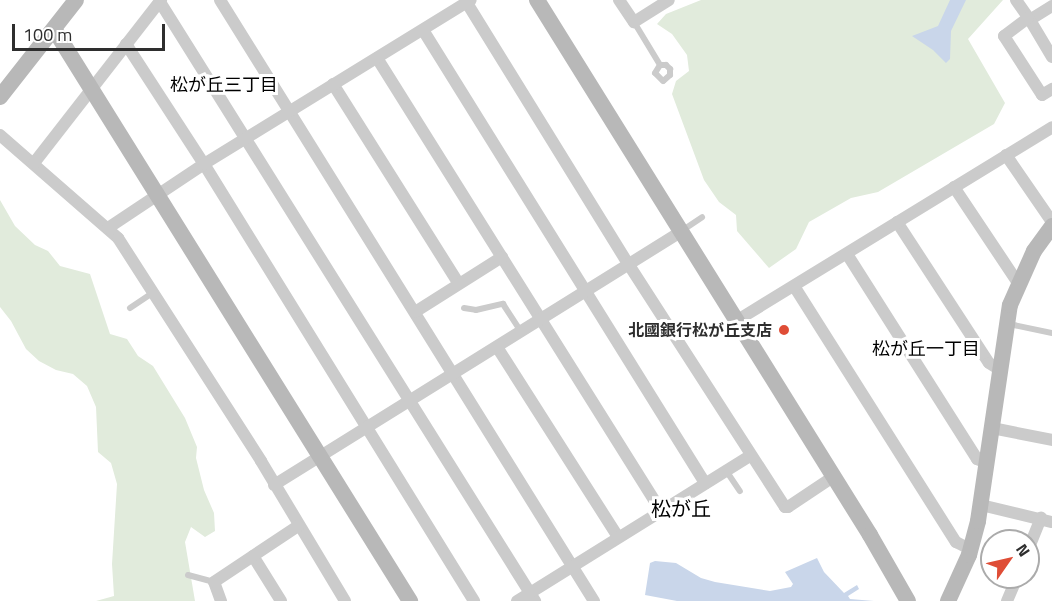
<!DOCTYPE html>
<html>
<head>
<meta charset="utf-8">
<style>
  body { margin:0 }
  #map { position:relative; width:1052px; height:601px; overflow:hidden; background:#fff; font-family:"Titillium Web","Noto Sans JP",sans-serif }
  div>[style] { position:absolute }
  .green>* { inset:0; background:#e1ebdc }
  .water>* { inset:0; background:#c9d6ea }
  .lane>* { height:6px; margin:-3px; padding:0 3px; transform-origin:3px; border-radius:3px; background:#cbcbcb }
  .street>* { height:12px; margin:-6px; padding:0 6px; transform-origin:6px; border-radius:6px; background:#cbcbcb }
  .secondary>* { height:16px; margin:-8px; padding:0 8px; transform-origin:8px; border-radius:8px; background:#b8b8b8 }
  .dots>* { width:16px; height:16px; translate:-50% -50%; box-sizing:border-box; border:3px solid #fff; border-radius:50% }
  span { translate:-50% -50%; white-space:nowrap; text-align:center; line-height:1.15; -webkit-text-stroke:6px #fff; paint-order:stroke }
  .poi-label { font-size:16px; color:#2e2e2e; font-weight:700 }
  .right { translate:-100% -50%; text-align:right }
  .neighbourhood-label { font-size:18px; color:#000 }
  .quarter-label { font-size:20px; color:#000 }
  .north { position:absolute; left:980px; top:529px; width:60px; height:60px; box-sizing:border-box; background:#fff; border:2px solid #ababab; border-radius:50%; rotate:56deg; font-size:16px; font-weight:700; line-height:24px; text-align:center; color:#2e2e2e }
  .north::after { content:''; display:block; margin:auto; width:21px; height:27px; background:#df4d36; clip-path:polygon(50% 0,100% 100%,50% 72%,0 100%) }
  .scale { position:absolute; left:12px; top:24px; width:153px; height:27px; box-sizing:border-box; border:3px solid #2e2e2e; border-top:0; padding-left:8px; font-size:18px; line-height:21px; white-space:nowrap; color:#2e2e2e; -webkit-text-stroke:4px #fff; paint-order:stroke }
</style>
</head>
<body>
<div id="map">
  <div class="green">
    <i style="clip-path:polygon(701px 0,1003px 0,968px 39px,1005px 103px,994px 124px,878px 192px,851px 198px,809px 222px,796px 249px,769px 268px,737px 231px,736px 215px,719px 202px,704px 180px,672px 94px,676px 81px,689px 71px,687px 55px,672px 34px,657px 24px,666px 14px)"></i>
    <i style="clip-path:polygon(0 200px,15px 226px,35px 245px,48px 251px,60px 266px,90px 274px,110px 334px,127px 339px,138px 356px,153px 366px,185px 418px,197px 447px,196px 458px,204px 490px,214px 513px,215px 531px,205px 537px,191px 527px,185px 542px,195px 601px,96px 601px,114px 596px,112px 564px,117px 484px,111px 463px,98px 452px,96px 407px,87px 386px,73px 374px,56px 370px,39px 361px,26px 349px,11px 321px,0 307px)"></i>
  </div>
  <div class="water">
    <i style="clip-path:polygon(950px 0,966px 0,951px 31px,950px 59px,946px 63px,933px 50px,912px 36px,938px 26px)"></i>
    <i style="clip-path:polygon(817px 558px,824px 572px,844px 593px,857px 585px,859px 589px,848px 596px,850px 599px,874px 601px,677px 601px,645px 595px,650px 563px,655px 561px,676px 563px,701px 578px,715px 582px,770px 591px,791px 587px,793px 584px,785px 572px)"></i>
  </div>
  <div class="lane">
    <i style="left:634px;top:22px;width:50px;rotate:58.8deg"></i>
    <i style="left:660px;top:65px;width:6px"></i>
    <i style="left:666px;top:65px;width:6px;rotate:45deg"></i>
    <i style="left:670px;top:69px;width:6px;rotate:90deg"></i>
    <i style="left:670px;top:75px;width:9px;rotate:139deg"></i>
    <i style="left:663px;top:81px;width:11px;rotate:-135deg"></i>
    <i style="left:655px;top:73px;width:9px;rotate:-58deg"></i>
    <i style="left:683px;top:230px;width:23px;rotate:-34deg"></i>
    <i style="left:130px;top:308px;width:27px;rotate:-34deg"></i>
    <i style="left:464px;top:308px;width:12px;rotate:9deg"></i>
    <i style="left:476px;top:310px;width:28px;rotate:-13deg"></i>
    <i style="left:503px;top:304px;width:33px;rotate:57deg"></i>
    <i style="left:1009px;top:324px;width:44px;rotate:11.8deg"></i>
    <i style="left:727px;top:472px;width:23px;rotate:56deg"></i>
    <i style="left:188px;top:575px;width:27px;rotate:15deg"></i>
  </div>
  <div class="street">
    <i style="left:220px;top:0;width:708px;rotate:58.11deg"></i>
    <i style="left:619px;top:0;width:27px;rotate:56deg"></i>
    <i style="left:634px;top:22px;width:41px;rotate:-32.2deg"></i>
    <i style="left:1016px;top:0;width:24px;rotate:55deg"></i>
    <i style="left:160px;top:2px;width:707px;rotate:57.95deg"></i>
    <i style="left:467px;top:3px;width:308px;rotate:58.3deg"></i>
    <i style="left:629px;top:265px;width:288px;rotate:57.2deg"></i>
    <i style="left:785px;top:507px;width:3px"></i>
    <i style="left:788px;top:507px;width:54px;rotate:-33.7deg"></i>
    <i style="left:1052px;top:6px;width:26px;rotate:148deg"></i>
    <i style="left:1030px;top:20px;width:43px;rotate:59.3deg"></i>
    <i style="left:1028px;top:18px;width:30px;rotate:143deg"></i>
    <i style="left:1004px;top:36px;width:70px;rotate:57.2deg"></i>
    <i style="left:1042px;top:95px;width:12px;rotate:-31deg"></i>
    <i style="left:423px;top:30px;width:534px;rotate:58.1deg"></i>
    <i style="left:126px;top:44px;width:143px;rotate:57deg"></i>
    <i style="left:204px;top:164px;width:514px;rotate:58.29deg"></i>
    <i style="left:377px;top:58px;width:535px;rotate:57.92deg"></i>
    <i style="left:333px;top:84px;width:236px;rotate:57.8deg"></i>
    <i style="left:0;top:135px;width:157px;rotate:41.1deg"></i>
    <i style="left:118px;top:238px;width:265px;rotate:57.3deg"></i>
    <i style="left:261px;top:461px;width:163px;rotate:59deg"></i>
    <i style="left:1006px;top:155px;width:81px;rotate:55.5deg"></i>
    <i style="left:34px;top:163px;width:207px;rotate:-52.1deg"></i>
    <i style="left:954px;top:187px;width:115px;rotate:56.3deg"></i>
    <i style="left:897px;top:222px;width:168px;rotate:56.9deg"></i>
    <i style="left:989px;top:363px;width:13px;rotate:32deg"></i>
    <i style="left:108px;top:228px;width:115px;rotate:-33.7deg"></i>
    <i style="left:204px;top:164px;width:313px;rotate:-31.6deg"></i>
    <i style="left:847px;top:254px;width:243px;rotate:57.6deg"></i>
    <i style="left:977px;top:459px;width:11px;rotate:22deg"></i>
    <i style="left:794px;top:286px;width:303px;rotate:57.7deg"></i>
    <i style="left:956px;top:542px;width:16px;rotate:27deg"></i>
    <i style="left:415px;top:312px;width:103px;rotate:-32.3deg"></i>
    <i style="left:736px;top:321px;width:371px;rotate:-31.5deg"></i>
    <i style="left:497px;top:347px;width:225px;rotate:57.5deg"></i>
    <i style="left:992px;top:428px;width:61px;rotate:11.3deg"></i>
    <i style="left:274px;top:485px;width:478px;rotate:-31.9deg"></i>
    <i style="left:981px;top:505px;width:73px;rotate:13.5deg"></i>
    <i style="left:1028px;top:550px;width:35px;rotate:-68deg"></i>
    <i style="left:253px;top:556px;width:53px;rotate:58.1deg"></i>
    <i style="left:221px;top:601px;width:20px;rotate:-110deg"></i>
    <i style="left:214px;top:582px;width:101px;rotate:-33.7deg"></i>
    <i style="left:517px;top:601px;width:274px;rotate:-31.9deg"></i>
    <i style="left:1007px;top:601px;width:26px;rotate:-67deg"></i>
  </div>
  <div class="secondary">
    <i style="left:537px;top:0;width:630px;rotate:58.1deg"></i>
    <i style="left:870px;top:535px;width:76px;rotate:60.1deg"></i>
    <i style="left:54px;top:29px;width:674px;rotate:58.1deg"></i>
    <i style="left:0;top:97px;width:123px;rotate:-51.9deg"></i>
    <i style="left:948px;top:601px;width:51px;rotate:-65.5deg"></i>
    <i style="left:969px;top:555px;width:35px;rotate:-75deg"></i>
    <i style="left:978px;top:521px;width:218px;rotate:-81.6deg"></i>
    <i style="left:1010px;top:305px;width:59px;rotate:-66deg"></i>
    <i style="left:1034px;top:251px;width:31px;rotate:-54deg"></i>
  </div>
  <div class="dots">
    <i style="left:784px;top:330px;background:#df4d36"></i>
  </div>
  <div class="poi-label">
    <span class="right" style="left:772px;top:330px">北國銀行松が丘支店</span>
  </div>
  <div class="neighbourhood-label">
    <span style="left:224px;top:85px">松が丘三丁目</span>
    <span style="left:926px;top:349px">松が丘一丁目</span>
  </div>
  <div class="quarter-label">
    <span style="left:681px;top:508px">松が丘</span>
  </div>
  <div class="north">N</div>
  <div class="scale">100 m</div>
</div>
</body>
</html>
